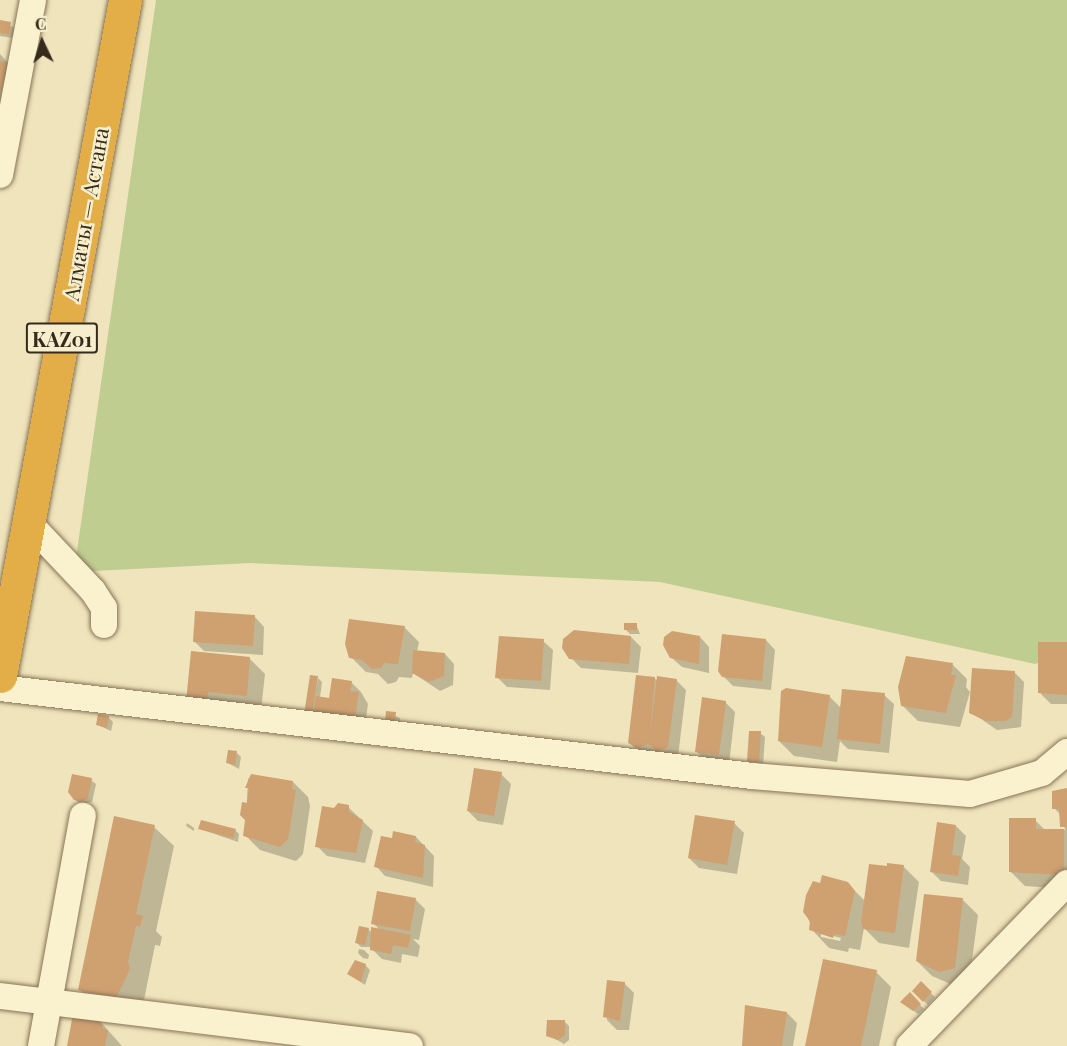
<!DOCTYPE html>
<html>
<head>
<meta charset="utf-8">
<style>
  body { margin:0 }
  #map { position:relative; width:1067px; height:1046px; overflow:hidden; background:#efe4bc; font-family:"Playfair Display",serif }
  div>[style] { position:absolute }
  .green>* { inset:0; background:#c0cd90 }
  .shadow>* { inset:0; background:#0003 }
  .building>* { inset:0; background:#cfa070 }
  .roads { filter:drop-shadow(0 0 2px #877455) drop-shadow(0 0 2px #877455) }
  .minor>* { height:26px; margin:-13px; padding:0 13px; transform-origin:13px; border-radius:13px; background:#faf1cf }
  .highway>* { height:33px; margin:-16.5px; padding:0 16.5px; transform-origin:16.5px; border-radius:16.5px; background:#e3ad48 }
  span { translate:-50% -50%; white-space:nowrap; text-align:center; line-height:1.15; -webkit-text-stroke:5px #f6eecc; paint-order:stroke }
  .shield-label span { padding:2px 4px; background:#f6eecc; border:2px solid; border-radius:4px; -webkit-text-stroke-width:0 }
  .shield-label { font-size:20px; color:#352a1b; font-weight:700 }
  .street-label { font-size:21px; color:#352a1b }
  .north { position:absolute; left:12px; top:12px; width:60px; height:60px; -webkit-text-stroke:4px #f6eecc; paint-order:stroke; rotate:356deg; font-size:16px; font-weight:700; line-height:24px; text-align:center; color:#352a1b }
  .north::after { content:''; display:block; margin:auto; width:21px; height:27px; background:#352a1b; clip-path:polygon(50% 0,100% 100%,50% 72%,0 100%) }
</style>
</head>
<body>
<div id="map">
  <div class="green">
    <i style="clip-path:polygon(156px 0,1067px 0,1067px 653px,1035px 664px,660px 582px,251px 563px,74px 572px)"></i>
  </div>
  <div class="shadow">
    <i style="clip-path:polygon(0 21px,15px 28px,13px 38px,0 36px)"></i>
    <i style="clip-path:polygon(0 54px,12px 67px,0 118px)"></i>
    <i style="clip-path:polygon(255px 617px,264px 627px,263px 655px,204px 651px,194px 641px)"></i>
    <i style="clip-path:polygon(636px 624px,640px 634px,630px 634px,625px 629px)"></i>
    <i style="clip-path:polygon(404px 627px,419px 642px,417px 652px,445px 654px,454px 664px,453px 685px,440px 691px,413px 673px,412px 678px,399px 677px,396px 682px,388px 684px,378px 674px,366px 672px,351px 657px)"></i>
    <i style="clip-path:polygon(631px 637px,641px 647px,638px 673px,581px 668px,571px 658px)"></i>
    <i style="clip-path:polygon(700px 637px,709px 647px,709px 673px,682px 667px,671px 657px)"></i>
    <i style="clip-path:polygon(766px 640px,775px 650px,771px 690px,733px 686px,723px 676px)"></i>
    <i style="clip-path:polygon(543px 641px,553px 650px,550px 690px,507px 687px,497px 677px)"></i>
    <i style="clip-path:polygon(1067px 642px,1067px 704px,1051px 704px,1041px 694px,1040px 644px)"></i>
    <i style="clip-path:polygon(250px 659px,265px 674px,261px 710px,188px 702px)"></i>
    <i style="clip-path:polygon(952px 664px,967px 679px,966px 687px,970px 692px,960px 727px,918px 721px,903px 706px)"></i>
    <i style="clip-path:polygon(1014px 672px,1024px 682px,1021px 727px,997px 730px,971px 712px)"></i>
    <i style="clip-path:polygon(318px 678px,322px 682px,320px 698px,330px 700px,351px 682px,361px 692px,368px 704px,364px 733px,310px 719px)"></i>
    <i style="clip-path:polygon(654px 678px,658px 681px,676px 680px,686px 690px,678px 757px,639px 753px,629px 742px)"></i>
    <i style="clip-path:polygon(884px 695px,894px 704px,889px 753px,848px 749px,840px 741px,837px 762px,794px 756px,779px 741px,829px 696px,841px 708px)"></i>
    <i style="clip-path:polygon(725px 702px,735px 712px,729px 764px,706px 761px,697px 752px)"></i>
    <i style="clip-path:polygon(387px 713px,400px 718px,399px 726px)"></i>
    <i style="clip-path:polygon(108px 717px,113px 722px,111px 731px,98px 725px)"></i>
    <i style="clip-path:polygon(760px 733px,765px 737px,763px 766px,749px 761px)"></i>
    <i style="clip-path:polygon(237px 753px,241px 757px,239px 769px,228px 763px)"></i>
    <i style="clip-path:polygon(501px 774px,511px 784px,503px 825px,478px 821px,468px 811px)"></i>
    <i style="clip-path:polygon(252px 776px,293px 782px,308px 797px,310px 806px,303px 854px,296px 861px,260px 850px,245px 835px,248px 779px)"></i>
    <i style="clip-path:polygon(91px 780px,96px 784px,92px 802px,80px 804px,75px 799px)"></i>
    <i style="clip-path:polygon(1067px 791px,1067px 889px,1025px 886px,1010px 871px,1035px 820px,1045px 830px,1065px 830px,1061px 815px,1054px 808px)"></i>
    <i style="clip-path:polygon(348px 807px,373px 831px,365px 863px,327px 856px,317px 846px,335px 810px)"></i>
    <i style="clip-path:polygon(187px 823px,194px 828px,194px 831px,186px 826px)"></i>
    <i style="clip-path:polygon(734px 823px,744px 833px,737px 874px,699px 868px,689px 858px)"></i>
    <i style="clip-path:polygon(956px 826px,966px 836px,962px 859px,970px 867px,968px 885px,941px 881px,931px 871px)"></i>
    <i style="clip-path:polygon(154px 827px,174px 846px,156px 931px,162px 937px,160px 946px,155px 945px,142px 1010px,99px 1009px,79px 989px)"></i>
    <i style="clip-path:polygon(200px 829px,235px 830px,239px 834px,238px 842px)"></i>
    <i style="clip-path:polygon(416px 837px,434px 856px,433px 887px,385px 876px,376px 866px,393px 840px)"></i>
    <i style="clip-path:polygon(evenodd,904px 867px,919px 882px,909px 948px,879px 943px,864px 928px,860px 950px,849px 948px,848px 952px,829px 948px,814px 932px,805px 912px,821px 885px,847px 883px,865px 901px,888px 868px,904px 867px,821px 933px,841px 938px,840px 941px,821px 937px,821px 933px)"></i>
    <i style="clip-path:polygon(415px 899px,425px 909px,419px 940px,413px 939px,420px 946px,418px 957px,402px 954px,401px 963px,382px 959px,370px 947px,361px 947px,369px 955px,368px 959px,363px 958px,358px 953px,359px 949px,364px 950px,356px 942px,368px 929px,372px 933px,380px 930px,373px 923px)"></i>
    <i style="clip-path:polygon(963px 900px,978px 915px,969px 983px,955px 986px,932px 976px,917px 961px)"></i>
    <i style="clip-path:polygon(365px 965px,370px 970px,365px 985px,349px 974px)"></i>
    <i style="clip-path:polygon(876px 972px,891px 987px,879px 1046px,807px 1046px)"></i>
    <i style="clip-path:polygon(609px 982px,624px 983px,634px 993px,629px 1030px,617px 1030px,607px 1020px)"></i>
    <i style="clip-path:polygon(921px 984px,935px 997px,928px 1005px,914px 991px)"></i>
    <i style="clip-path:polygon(910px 994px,924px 1009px,918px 1014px,902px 1002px)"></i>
    <i style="clip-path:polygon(746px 1007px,787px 1013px,797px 1023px,793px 1046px,743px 1046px)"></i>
    <i style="clip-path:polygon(99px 1020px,122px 1046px,68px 1046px)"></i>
    <i style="clip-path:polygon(565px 1022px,569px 1026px,569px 1040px,564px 1044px,548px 1035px)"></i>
  </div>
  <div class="building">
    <i style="clip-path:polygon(0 20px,11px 22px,9px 34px,0 33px)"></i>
    <i style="clip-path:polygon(0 61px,8px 63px,1px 91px,0 91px)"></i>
    <i style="clip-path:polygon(195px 611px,255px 615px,253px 646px,193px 642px)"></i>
    <i style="clip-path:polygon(349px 619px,405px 626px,398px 664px,384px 663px,381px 668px,372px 669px,362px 660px,349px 658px,345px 644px)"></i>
    <i style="clip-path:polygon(624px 623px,637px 623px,637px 630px,624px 630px)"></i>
    <i style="clip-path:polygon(574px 630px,631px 636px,629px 664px,569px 659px,562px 648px,563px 639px)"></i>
    <i style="clip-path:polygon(672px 631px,700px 636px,699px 664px,670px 658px,663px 645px,664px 637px)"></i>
    <i style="clip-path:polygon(722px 634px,766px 639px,762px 681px,722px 677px,718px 671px)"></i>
    <i style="clip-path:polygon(499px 636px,544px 639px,541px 681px,495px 678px)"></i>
    <i style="clip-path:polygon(1038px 642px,1067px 642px,1067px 695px,1038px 693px)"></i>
    <i style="clip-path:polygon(413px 650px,445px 653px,444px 676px,429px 682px,412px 673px)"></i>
    <i style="clip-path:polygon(191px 651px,250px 657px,247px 696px,208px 692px,207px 704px,186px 702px)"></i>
    <i style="clip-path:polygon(906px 656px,953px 663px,951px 675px,956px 675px,946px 713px,901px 706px,898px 687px)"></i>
    <i style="clip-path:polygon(972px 668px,1015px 671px,1012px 717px,1006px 721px,986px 721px,969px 713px)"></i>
    <i style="clip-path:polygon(310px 675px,318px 676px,312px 716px,304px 715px)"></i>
    <i style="clip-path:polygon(636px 675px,655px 677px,650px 735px,657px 676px,677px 679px,668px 747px,658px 751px,648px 744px,638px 748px,628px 743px)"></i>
    <i style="clip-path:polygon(332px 678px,352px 681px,350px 691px,359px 692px,354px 724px,313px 718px,316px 696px,329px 698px)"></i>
    <i style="clip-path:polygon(786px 688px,830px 695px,822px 747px,778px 741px,781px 691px)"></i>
    <i style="clip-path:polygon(842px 689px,885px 693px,880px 744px,837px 739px)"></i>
    <i style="clip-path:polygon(702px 697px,726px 701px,719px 755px,695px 752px)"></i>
    <i style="clip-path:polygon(386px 711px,396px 712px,395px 723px,385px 722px)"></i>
    <i style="clip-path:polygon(98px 714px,109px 716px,107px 728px,96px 725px)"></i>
    <i style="clip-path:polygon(749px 731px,761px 731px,759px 762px,747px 762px)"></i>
    <i style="clip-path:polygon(228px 750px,237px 751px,235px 765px,226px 763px)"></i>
    <i style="clip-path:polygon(474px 768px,502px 772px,494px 816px,467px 811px)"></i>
    <i style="clip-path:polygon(72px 774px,92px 778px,88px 798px,82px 802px,74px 800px,68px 792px)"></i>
    <i style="clip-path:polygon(251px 774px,293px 781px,292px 789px,296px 790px,288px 839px,280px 847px,243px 836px,245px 820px,240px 815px,242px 802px,247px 803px,249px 788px,245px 788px)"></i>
    <i style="clip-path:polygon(1067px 788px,1067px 827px,1060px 827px,1059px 809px,1052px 809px,1052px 791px)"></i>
    <i style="clip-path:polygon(338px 803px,349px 805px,349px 812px,363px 820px,356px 853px,315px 847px,322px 806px,334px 808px)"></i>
    <i style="clip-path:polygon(695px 815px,735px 821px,727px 865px,688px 858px)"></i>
    <i style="clip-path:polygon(114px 816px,155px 825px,136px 914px,143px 916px,140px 927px,136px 926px,128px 962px,130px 969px,116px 998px,78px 990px)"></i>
    <i style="clip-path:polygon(1009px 818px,1036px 818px,1036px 829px,1064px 829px,1064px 875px,1009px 872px)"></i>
    <i style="clip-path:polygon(201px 820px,236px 829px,233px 838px,198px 829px)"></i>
    <i style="clip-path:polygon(937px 822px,956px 825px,952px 855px,961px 856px,958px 876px,930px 872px)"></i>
    <i style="clip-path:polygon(393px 831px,416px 836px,415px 842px,425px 845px,423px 878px,374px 867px,381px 836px,392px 838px)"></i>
    <i style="clip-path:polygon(887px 863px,904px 865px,895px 933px,863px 929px,861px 922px,869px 864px,887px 866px)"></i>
    <i style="clip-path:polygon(822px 875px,848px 882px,855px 891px,845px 936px,834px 934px,833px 938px,809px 930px,810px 921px,803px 912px,806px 895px,813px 881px,820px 883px)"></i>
    <i style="clip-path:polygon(377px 891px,416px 898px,410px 931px,371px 924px)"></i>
    <i style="clip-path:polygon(924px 894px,963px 898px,955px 968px,939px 972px,916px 961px)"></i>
    <i style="clip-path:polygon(359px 926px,369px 928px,365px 945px,355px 943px)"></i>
    <i style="clip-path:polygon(371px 927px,411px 935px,408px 948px,393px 945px,391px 954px,370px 950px)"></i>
    <i style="clip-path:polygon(823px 959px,877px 970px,861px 1046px,805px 1046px)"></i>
    <i style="clip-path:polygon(355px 960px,366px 964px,361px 982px,347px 974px)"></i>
    <i style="clip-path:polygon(607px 980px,625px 982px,620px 1021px,603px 1017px)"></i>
    <i style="clip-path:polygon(921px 981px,932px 992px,923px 1002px,912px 991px)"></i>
    <i style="clip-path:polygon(910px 992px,921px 1004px,913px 1011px,900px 1002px)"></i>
    <i style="clip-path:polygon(745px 1005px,787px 1012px,782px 1046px,742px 1046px)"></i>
    <i style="clip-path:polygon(73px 1014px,100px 1019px,103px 1029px,108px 1030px,105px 1046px,67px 1046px)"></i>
    <i style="clip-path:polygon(547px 1020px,565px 1020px,565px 1035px,558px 1040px,546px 1036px)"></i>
  </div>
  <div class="roads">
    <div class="minor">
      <i style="left:0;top:175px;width:178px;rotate:-79.3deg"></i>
      <i style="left:28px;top:522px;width:95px;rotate:46.7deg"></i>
      <i style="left:93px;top:591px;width:20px;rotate:57deg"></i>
      <i style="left:104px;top:608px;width:17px;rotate:90deg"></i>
      <i style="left:0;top:688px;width:757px;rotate:6.67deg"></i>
      <i style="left:752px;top:776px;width:219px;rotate:4.7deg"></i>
      <i style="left:970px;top:794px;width:75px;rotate:-16.3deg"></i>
      <i style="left:1042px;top:773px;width:33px;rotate:-40deg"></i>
      <i style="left:0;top:996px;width:413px;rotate:7deg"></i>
      <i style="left:41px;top:1046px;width:234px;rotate:-79.7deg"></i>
      <i style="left:909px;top:1046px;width:227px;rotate:-45.9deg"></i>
    </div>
    <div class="highway">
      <i style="left:0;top:676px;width:687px;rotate:-79.52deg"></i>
    </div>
  </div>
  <div class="shield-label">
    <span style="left:62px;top:338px">KАZ01</span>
  </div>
  <div class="street-label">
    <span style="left:85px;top:214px;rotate:-80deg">Алматы — Астана</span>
  </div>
  <div class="north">С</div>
</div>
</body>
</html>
